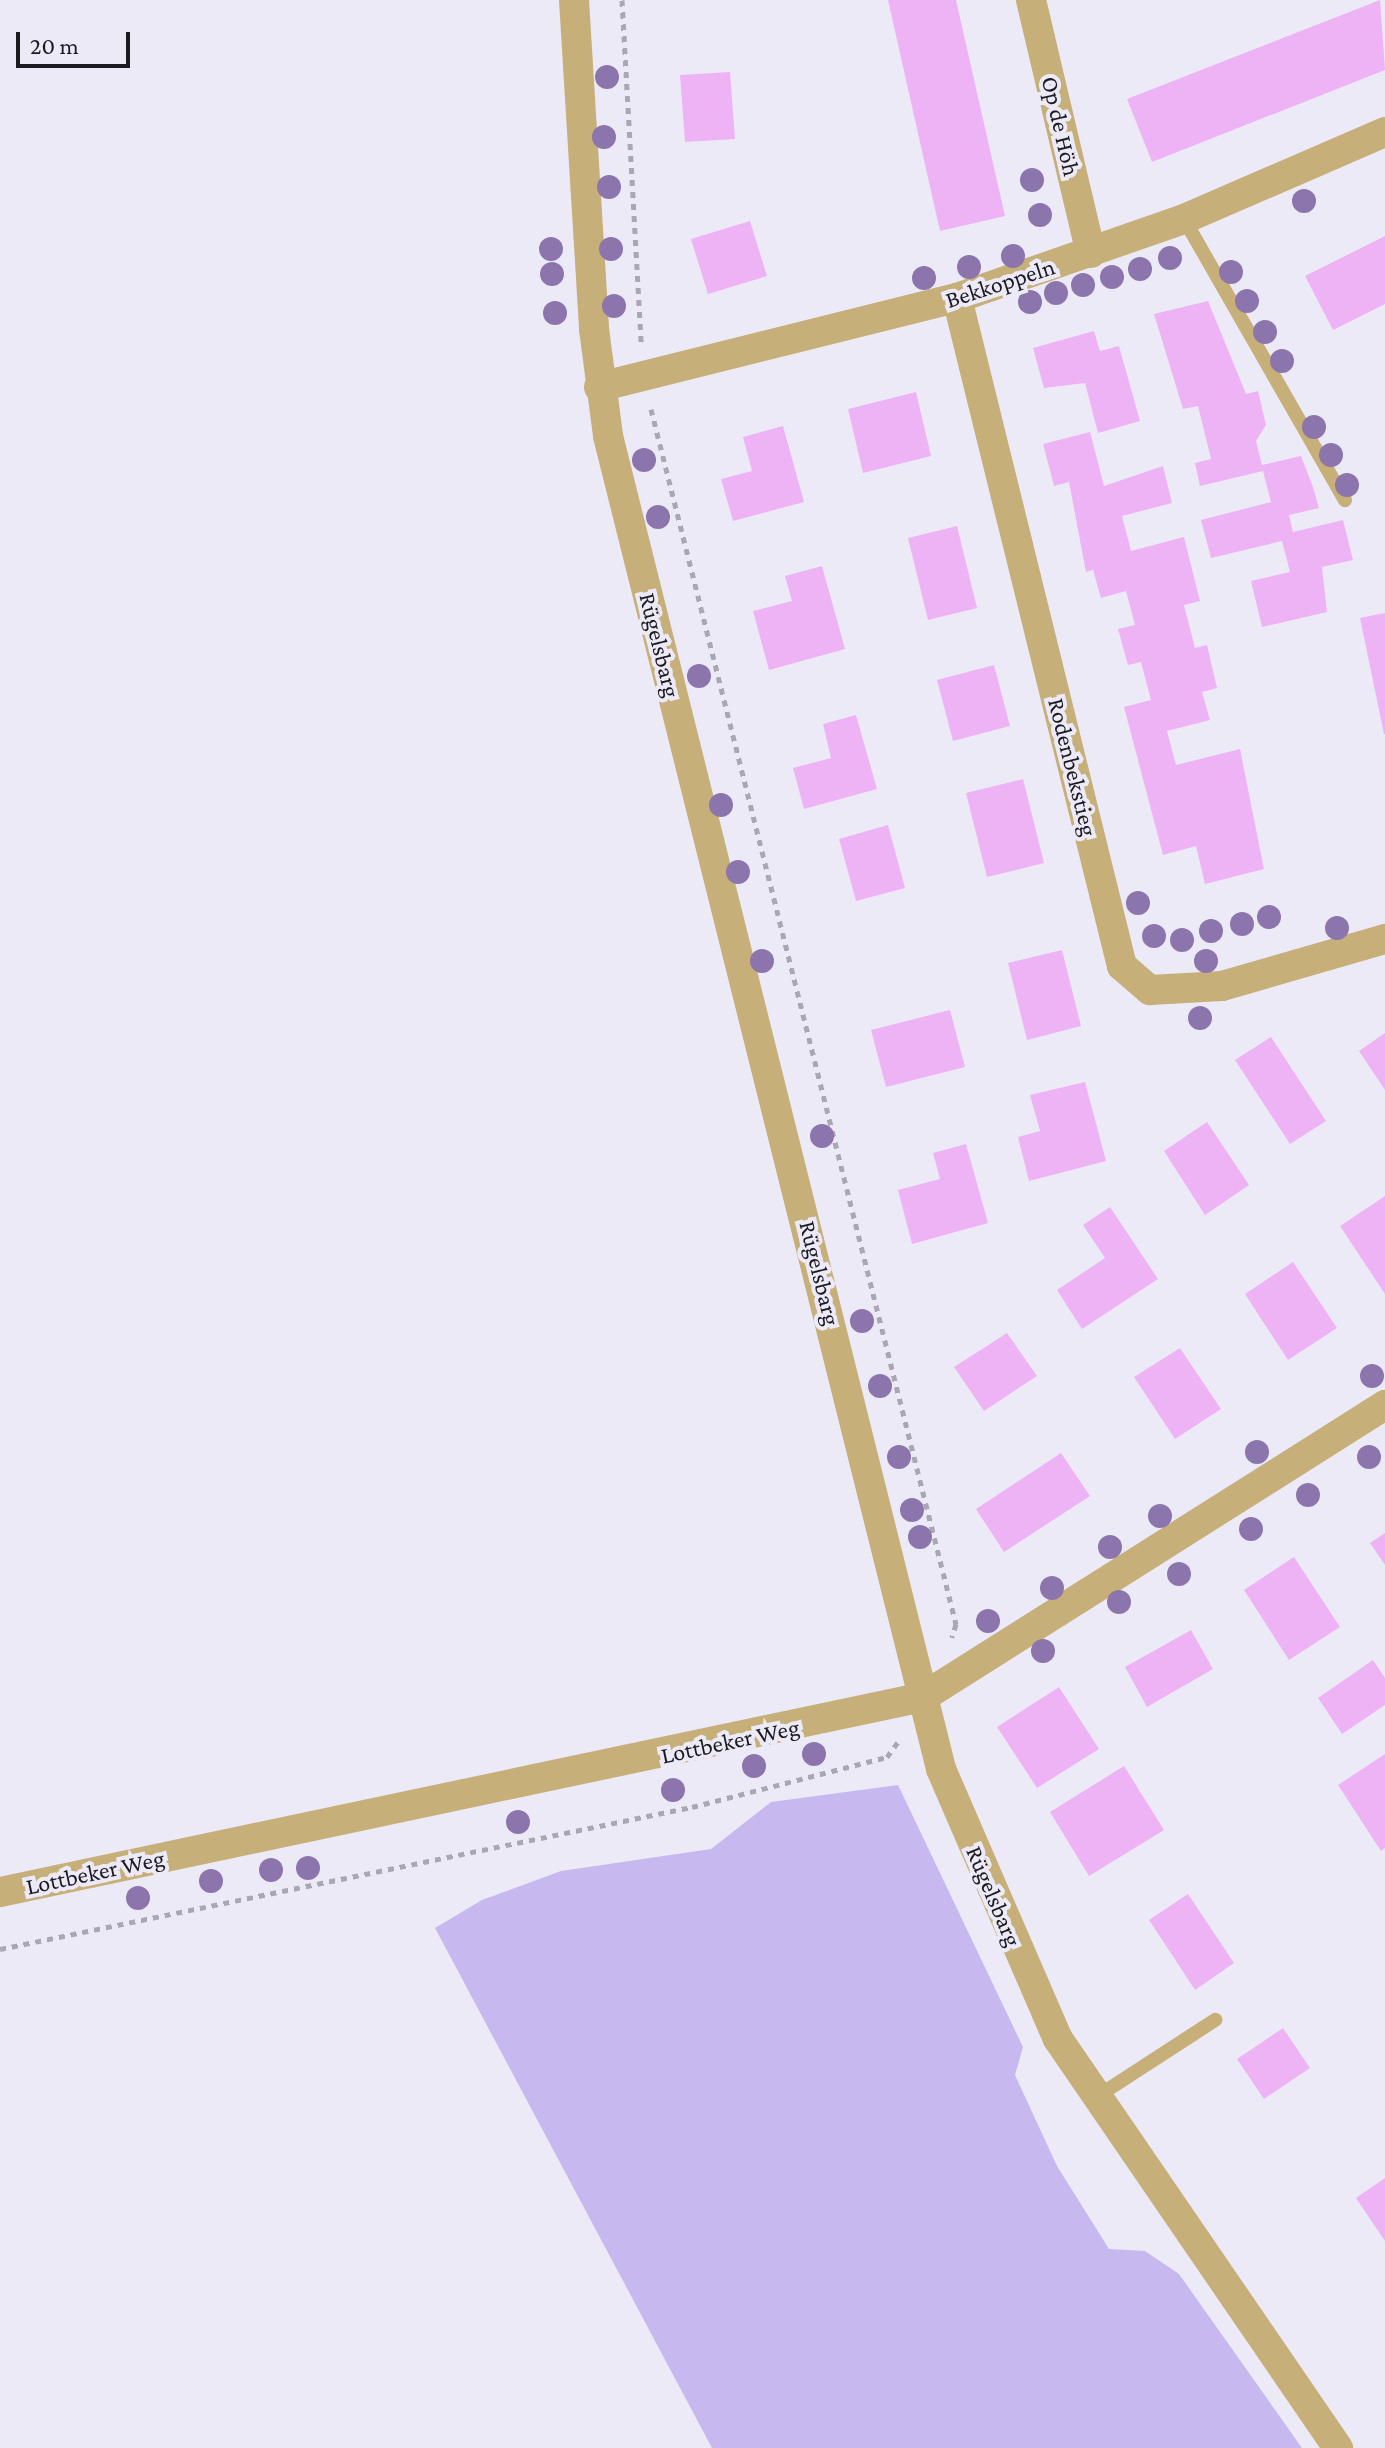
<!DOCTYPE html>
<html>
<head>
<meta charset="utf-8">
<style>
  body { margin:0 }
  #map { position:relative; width:1385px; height:2448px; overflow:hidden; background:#edeaf8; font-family:"Crimson Pro",serif }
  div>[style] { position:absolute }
  .green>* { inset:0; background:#c7b9f0 }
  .building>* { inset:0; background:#eeb3f5 }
  .path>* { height:5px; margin-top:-2.5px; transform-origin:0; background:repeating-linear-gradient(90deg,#aaa7b2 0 6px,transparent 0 12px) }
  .service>* { height:14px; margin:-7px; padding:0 7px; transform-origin:7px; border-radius:7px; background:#c6af79 }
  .minor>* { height:30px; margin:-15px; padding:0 15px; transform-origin:15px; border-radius:15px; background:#c6af79 }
  .trees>* { width:24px; height:24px; margin:-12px; border-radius:50%; background:#8b75ac }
  span { translate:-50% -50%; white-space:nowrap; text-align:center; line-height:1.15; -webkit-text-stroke:8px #edeaf8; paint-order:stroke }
  .street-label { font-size:24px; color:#1c1a1f }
  .scale { position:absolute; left:16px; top:32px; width:114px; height:36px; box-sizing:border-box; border:4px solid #1c1a1f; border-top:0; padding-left:10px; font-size:24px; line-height:28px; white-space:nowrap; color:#1c1a1f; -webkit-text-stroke:6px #edeaf8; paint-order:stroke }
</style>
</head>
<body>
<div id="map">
  <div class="green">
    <i style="clip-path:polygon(898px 1785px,1023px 2047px,1015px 2075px,1057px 2166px,1109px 2249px,1145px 2251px,1179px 2274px,1302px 2448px,712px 2448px,435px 1928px,482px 1900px,561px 1871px,711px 1849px,771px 1802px)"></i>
  </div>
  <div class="building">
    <i style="clip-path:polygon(888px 0,956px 0,1005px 216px,940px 231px)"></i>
    <i style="clip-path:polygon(1380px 0,1385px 70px,1152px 162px,1127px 99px)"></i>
    <i style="clip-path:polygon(730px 72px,735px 139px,685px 142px,680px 75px)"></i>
    <i style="clip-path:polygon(750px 221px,767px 276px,708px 294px,691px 239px)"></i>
    <i style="clip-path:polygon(1385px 236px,1385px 304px,1333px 330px,1305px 276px)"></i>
    <i style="clip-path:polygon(1208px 301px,1246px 394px,1258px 391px,1266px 425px,1256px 441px,1262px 465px,1301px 456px,1313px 487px,1319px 508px,1289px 515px,1293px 532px,1343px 520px,1353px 560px,1322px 567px,1327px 612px,1262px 627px,1251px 581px,1290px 572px,1282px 541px,1211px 558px,1201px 520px,1271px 502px,1263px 471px,1200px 486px,1195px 463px,1211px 459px,1198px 406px,1183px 409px,1154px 314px)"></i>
    <i style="clip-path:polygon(1094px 331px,1100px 351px,1119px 346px,1140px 421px,1098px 433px,1085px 383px,1044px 388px,1033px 348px)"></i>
    <i style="clip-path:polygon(916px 392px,931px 456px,863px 473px,848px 409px)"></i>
    <i style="clip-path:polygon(783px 426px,804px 502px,733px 521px,721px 479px,752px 471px,743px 437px)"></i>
    <i style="clip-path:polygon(1090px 432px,1104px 486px,1163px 466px,1172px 503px,1122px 516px,1131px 551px,1184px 537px,1200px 601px,1184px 605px,1195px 648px,1207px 645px,1217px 688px,1202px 692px,1210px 720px,1167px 731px,1176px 765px,1240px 749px,1264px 869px,1205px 884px,1196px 846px,1163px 855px,1124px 707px,1151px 700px,1141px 662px,1128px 665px,1118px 629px,1135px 625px,1126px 591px,1101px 598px,1093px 570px,1086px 572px,1069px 482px,1054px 486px,1043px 444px)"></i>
    <i style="clip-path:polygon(957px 526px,977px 608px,928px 620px,908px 538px)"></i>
    <i style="clip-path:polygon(822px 566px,845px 649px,769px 670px,753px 611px,792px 601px,785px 576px)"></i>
    <i style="clip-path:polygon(1385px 613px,1385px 734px,1384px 734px,1360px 618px)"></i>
    <i style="clip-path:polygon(994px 665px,1010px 726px,953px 741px,937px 680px)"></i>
    <i style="clip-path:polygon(856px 715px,877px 789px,804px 809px,793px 768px,831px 758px,823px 724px)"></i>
    <i style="clip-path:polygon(1023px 779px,1044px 863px,987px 877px,966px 793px)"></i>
    <i style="clip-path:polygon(888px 825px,905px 888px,856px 901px,839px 839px)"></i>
    <i style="clip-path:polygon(1062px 950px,1081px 1026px,1027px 1040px,1008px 963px)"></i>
    <i style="clip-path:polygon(950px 1010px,965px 1067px,886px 1087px,871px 1030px)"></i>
    <i style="clip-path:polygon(1385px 1033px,1385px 1090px,1359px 1051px)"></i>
    <i style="clip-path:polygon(1271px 1037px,1326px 1121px,1290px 1144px,1235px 1060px)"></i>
    <i style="clip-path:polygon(1085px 1082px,1106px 1161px,1029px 1181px,1018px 1137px,1040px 1131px,1030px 1095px)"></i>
    <i style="clip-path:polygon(1207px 1122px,1249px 1185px,1205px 1215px,1164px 1151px)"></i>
    <i style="clip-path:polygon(966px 1144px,988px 1223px,912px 1244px,898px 1190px,940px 1179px,933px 1153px)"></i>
    <i style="clip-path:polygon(1385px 1196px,1385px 1294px,1340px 1226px)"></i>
    <i style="clip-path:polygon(1110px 1207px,1158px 1279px,1082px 1329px,1057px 1290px,1105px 1258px,1083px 1225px)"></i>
    <i style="clip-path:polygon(1293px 1262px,1337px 1328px,1288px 1360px,1245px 1294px)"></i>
    <i style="clip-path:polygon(1007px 1333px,1037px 1376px,984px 1411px,954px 1367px)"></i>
    <i style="clip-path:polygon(1180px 1348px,1221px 1409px,1175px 1439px,1134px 1377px)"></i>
    <i style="clip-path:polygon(1061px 1453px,1090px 1496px,1004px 1552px,976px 1509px)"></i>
    <i style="clip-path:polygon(1385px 1533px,1385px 1565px,1370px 1543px)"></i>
    <i style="clip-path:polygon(1294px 1557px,1340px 1627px,1289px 1660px,1244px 1590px)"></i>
    <i style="clip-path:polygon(1191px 1630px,1213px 1669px,1147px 1707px,1125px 1667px)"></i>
    <i style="clip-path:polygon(1373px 1660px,1385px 1678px,1385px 1705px,1342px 1734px,1318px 1698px)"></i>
    <i style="clip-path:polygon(1059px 1687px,1099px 1749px,1037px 1788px,997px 1727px)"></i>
    <i style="clip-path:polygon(1385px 1754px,1385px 1848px,1381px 1851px,1338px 1785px)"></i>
    <i style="clip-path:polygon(1124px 1766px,1164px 1830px,1089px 1876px,1050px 1812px)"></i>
    <i style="clip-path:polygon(1188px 1894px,1234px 1963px,1195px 1990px,1149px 1920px)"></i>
    <i style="clip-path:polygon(1283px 2028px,1310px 2068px,1264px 2099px,1237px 2059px)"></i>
    <i style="clip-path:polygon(1385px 2178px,1385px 2241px,1356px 2198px)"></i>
  </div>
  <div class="path">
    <i style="left:622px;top:0;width:345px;rotate:86.8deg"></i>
    <i style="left:651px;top:409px;width:1253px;rotate:75.91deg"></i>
    <i style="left:956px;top:1624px;width:14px;rotate:107deg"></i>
    <i style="left:0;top:1949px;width:706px;rotate:-11.6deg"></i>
    <i style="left:692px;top:1807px;width:201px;rotate:-14.4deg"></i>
    <i style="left:887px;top:1757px;width:19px;rotate:-54deg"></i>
  </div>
  <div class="service">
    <i style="left:1184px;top:219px;width:324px;rotate:60.2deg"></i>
    <i style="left:1098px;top:2096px;width:140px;rotate:-33deg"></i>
  </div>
  <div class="minor">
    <i style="left:574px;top:0;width:330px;rotate:86.5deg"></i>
    <i style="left:594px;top:329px;width:108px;rotate:82.5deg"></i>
    <i style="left:608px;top:436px;width:1374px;rotate:75.97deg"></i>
    <i style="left:941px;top:1769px;width:294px;rotate:66.6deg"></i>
    <i style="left:1058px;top:2039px;width:496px;rotate:55.6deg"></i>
    <i style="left:1031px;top:0;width:260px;rotate:76.7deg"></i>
    <i style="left:957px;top:298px;width:688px;rotate:76.13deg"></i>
    <i style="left:1122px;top:966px;width:37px;rotate:41deg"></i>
    <i style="left:1150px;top:990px;width:72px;rotate:-3.2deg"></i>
    <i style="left:1222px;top:986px;width:170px;rotate:-16.1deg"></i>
    <i style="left:599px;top:387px;width:369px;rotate:-14deg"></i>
    <i style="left:957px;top:298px;width:240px;rotate:-19.2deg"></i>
    <i style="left:1184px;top:219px;width:219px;rotate:-23.4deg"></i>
    <i style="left:0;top:1892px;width:943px;rotate:-11.93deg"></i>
    <i style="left:923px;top:1697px;width:547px;rotate:-32.29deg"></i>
  </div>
  <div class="trees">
    <i style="left:607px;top:77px"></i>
    <i style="left:604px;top:137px"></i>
    <i style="left:1032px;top:180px"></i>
    <i style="left:609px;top:187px"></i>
    <i style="left:1304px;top:201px"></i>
    <i style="left:1040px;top:215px"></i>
    <i style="left:551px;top:249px"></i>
    <i style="left:611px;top:249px"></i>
    <i style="left:1013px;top:256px"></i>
    <i style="left:1170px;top:258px"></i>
    <i style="left:969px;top:267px"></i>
    <i style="left:1140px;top:269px"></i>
    <i style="left:1231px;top:272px"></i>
    <i style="left:552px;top:274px"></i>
    <i style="left:1112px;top:277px"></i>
    <i style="left:924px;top:278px"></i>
    <i style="left:1083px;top:285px"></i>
    <i style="left:1056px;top:293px"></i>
    <i style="left:1247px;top:301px"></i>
    <i style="left:1030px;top:302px"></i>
    <i style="left:614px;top:306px"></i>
    <i style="left:555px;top:313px"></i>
    <i style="left:1265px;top:332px"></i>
    <i style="left:1282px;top:361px"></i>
    <i style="left:1314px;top:427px"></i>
    <i style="left:1331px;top:455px"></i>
    <i style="left:644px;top:460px"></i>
    <i style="left:1347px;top:485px"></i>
    <i style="left:658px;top:517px"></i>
    <i style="left:699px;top:676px"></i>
    <i style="left:721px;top:805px"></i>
    <i style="left:738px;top:872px"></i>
    <i style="left:1138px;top:903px"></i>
    <i style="left:1269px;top:917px"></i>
    <i style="left:1242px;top:924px"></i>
    <i style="left:1337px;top:928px"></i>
    <i style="left:1211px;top:931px"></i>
    <i style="left:1154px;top:936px"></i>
    <i style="left:1182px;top:940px"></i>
    <i style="left:762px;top:961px"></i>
    <i style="left:1206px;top:961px"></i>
    <i style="left:1200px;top:1018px"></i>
    <i style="left:822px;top:1136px"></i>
    <i style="left:862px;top:1321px"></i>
    <i style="left:1372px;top:1376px"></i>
    <i style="left:880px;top:1386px"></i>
    <i style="left:1257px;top:1452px"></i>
    <i style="left:899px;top:1457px"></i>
    <i style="left:1369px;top:1457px"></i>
    <i style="left:1308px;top:1495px"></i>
    <i style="left:912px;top:1510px"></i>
    <i style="left:1160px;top:1516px"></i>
    <i style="left:1251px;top:1529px"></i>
    <i style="left:920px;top:1537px"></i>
    <i style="left:1110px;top:1547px"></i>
    <i style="left:1179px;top:1574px"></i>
    <i style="left:1052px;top:1588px"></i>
    <i style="left:1119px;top:1602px"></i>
    <i style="left:988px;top:1621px"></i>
    <i style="left:1043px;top:1651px"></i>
    <i style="left:814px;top:1754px"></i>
    <i style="left:754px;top:1766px"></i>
    <i style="left:673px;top:1790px"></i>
    <i style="left:518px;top:1822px"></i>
    <i style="left:308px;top:1868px"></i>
    <i style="left:271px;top:1870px"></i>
    <i style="left:211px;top:1881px"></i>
    <i style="left:138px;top:1898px"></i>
  </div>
  <div class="street-label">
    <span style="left:1061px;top:126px;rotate:77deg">Op de Höh</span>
    <span style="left:1000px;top:283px;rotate:-18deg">Bekkoppeln</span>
    <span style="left:660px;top:645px;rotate:76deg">Rügelsbarg</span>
    <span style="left:1073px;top:767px;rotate:76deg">Rodenbekstieg</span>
    <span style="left:820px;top:1273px;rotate:76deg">Rügelsbarg</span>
    <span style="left:730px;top:1741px;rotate:-12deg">Lottbeker Weg</span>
    <span style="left:95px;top:1872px;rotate:-12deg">Lottbeker Weg</span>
    <span style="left:994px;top:1896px;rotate:67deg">Rügelsbarg</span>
  </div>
  <div class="scale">20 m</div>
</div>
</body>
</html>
